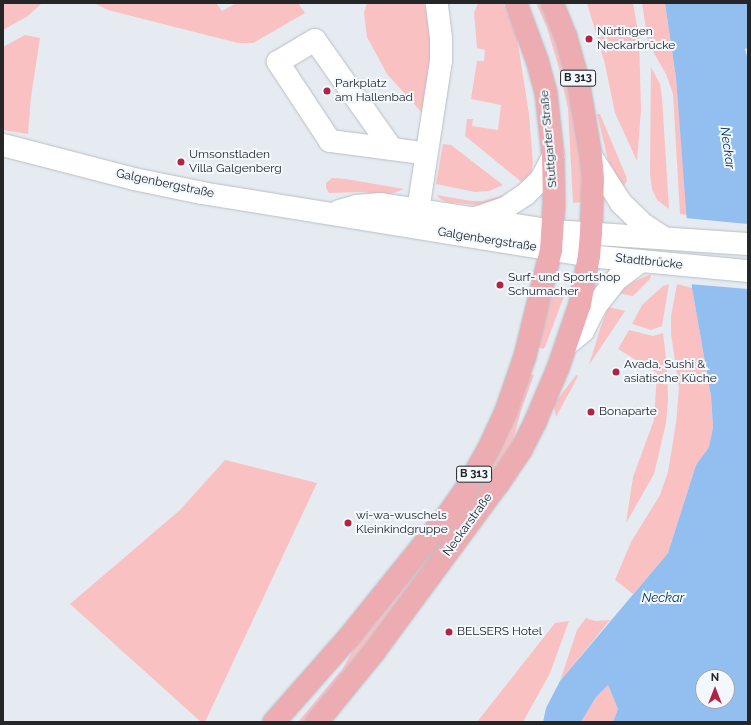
<!DOCTYPE html>
<html>
<head>
<meta charset="utf-8">
<style>
  body { margin:0 }
  #map { position:relative; width:751px; height:725px; overflow:hidden; background:#e5ebf1; font-family:Raleway,sans-serif }
  div>[style] { position:absolute }
  .green>* { inset:0; background:#fac1c3 }
  .water>* { inset:0; background:#93bef0 }
  .pier>* { inset:0; background:#e5ebf1 }
  .roads { filter:drop-shadow(0 0 1px #b9bec4) drop-shadow(0 0 1px #b9bec4) }
  .minor>* { height:22px; margin:-11px; padding:0 11px; transform-origin:11px; border-radius:11px; background:#fff }
  .major>* { height:22px; margin:-11px; padding:0 11px; transform-origin:11px; border-radius:11px; background:#edacb2 }
  .dots>* { width:11px; height:11px; translate:-50% -50%; box-sizing:border-box; border:2px solid #f2f8fe; border-radius:50% }
  span { translate:-50% -50%; white-space:nowrap; text-align:center; line-height:1.15; -webkit-text-stroke:4px #f2f8fe; paint-order:stroke }
  .shield-label span { padding:1px 3px; background:#f2f8fe; border:1px solid; border-radius:3px; -webkit-text-stroke-width:0 }
  .shield-label { font-size:11px; color:#242628; font-weight:700 }
  .poi-label { font-size:12px; color:#242628 }
  .left { translate:0 -50%; text-align:left }
  .street-label { font-size:12px; color:#242628 }
  .water-label { font-size:13px; color:#043460; font-style:italic }
  .frame { position:absolute; inset:0; border:4px solid #242628; pointer-events:none }
  .north { position:absolute; left:695px; top:669px; width:40px; height:40px; box-sizing:border-box; background:#f2f8fe; border:1px solid #a0a4a8; border-radius:50%; rotate:0deg; font-size:11px; font-weight:700; line-height:16px; text-align:center; color:#242628 }
  .north::after { content:''; display:block; margin:auto; width:14px; height:18px; background:#b42242; clip-path:polygon(50% 0,100% 100%,50% 72%,0 100%) }
</style>
</head>
<body>
<div id="map">
  <div class="green">
    <i style="clip-path:polygon(3px 3px,42px 3px,28px 16px,3px 30px)"></i>
    <i style="clip-path:polygon(94px 3px,216px 3px,222px 11px,236px 3px,298px 3px,305px 13px,253px 43px,238px 43px,108px 10px)"></i>
    <i style="clip-path:polygon(367px 3px,424px 3px,432px 41px,431px 75px,423px 114px,387px 74px,367px 37px,364px 13px)"></i>
    <i style="clip-path:polygon(478px 3px,503px 3px,517px 38px,529px 114px,533px 163px,531px 173px,524px 184px,465px 136px,467px 119px,473px 119px,472px 126px,498px 130px,501px 105px,471px 99px,477px 61px,484px 61px,485px 50px,477px 48px,474px 13px)"></i>
    <i style="clip-path:polygon(536px 3px,541px 3px,553px 32px,572px 102px,579px 134px,582px 202px,573px 203px,568px 109px,559px 68px,547px 28px)"></i>
    <i style="clip-path:polygon(587px 3px,633px 3px,639px 37px,641px 110px,637px 161px,615px 113px,605px 64px)"></i>
    <i style="clip-path:polygon(642px 3px,665px 3px,676px 78px,687px 215px,680px 214px,673px 94px,666px 74px,648px 43px)"></i>
    <i style="clip-path:polygon(25px 35px,40px 38px,31px 97px,28px 134px,3px 130px,3px 47px)"></i>
    <i style="clip-path:polygon(651px 67px,660px 84px,662px 98px,669px 209px,657px 200px,652px 189px,650px 174px)"></i>
    <i style="clip-path:polygon(597px 114px,600px 114px,626px 176px,627px 181px,623px 187px,608px 160px)"></i>
    <i style="clip-path:polygon(443px 144px,451px 145px,503px 185px,489px 191px,475px 192px,436px 184px)"></i>
    <i style="clip-path:polygon(332px 178px,346px 179px,404px 189px,388px 195px,361px 192px,329px 193px,326px 188px,326px 183px)"></i>
    <i style="clip-path:polygon(510px 193px,514px 196px,484px 206px,447px 202px,440px 199px,437px 195px,471px 201px,483px 201px)"></i>
    <i style="clip-path:polygon(651px 274px,650px 279px,633px 296px,618px 293px,635px 281px)"></i>
    <i style="clip-path:polygon(669px 284px,662px 326px,651px 330px,632px 324px,642px 305px,663px 286px)"></i>
    <i style="clip-path:polygon(677px 284px,692px 288px,711px 396px,713px 427px,709px 447px,696px 465px,668px 553px,633px 594px,615px 580px,631px 542px,660px 495px,668px 472px,676px 423px,679px 388px,671px 334px,671px 316px)"></i>
    <i style="clip-path:polygon(553px 293px,564px 296px,545px 347px,543px 349px,538px 347px)"></i>
    <i style="clip-path:polygon(608px 307px,625px 311px,589px 365px,600px 329px)"></i>
    <i style="clip-path:polygon(629px 330px,653px 336px,663px 333px,667px 366px,668px 400px,666px 423px,654px 474px,626px 523px,633px 477px,654px 420px,657px 373px,618px 349px)"></i>
    <i style="clip-path:polygon(529px 373px,534px 375px,521px 411px,513px 440px,504px 459px,349px 668px,304px 722px,298px 722px,343px 668px,359px 639px)"></i>
    <i style="clip-path:polygon(576px 375px,578px 376px,556px 417px,554px 406px,557px 400px)"></i>
    <i style="clip-path:polygon(225px 460px,317px 483px,205px 722px,201px 722px,70px 604px,180px 510px)"></i>
    <i style="clip-path:polygon(586px 618px,595px 621px,610px 620px,560px 681px,577px 630px)"></i>
    <i style="clip-path:polygon(569px 621px,550px 673px,523px 722px,477px 722px,555px 623px)"></i>
    <i style="clip-path:polygon(608px 685px,618px 709px,613px 722px,581px 722px,596px 697px)"></i>
  </div>
  <div class="water">
    <i style="clip-path:polygon(evenodd,665px 3px,748px 3px,748px 48px,745px 49px,748px 60px,748px 722px,613px 722px,618px 709px,608px 685px,596px 697px,581px 722px,543px 722px,546px 708px,560px 681px,668px 553px,696px 465px,709px 447px,713px 427px,711px 396px,692px 288px,676px 78px,665px 3px,703px 677px,727px 677px,727px 701px,703px 701px,703px 677px)"></i>
  </div>
  <div class="pier">
    <i style="clip-path:polygon(685px 218px,748px 224px,748px 289px,689px 284px)"></i>
  </div>
  <div class="roads">
    <div class="minor">
      <i style="left:3px;top:145px;width:135px;rotate:14.5deg"></i>
      <i style="left:134px;top:179px;width:69px;rotate:11.6deg"></i>
      <i style="left:202px;top:193px;width:392px;rotate:9.2deg"></i>
      <i style="left:589px;top:256px;width:160px;rotate:5.4deg"></i>
      <i style="left:392px;top:149px;width:63px;rotate:-172.6deg"></i>
      <i style="left:330px;top:141px;width:95px;rotate:-123.4deg"></i>
      <i style="left:278px;top:62px;width:43px;rotate:-30.7deg"></i>
      <i style="left:315px;top:40px;width:133px;rotate:54.8deg"></i>
      <i style="left:392px;top:149px;width:34px;rotate:8deg"></i>
      <i style="left:591px;top:156px;width:56px;rotate:57.4deg"></i>
      <i style="left:621px;top:203px;width:32px;rotate:44deg"></i>
      <i style="left:644px;top:225px;width:24px;rotate:33deg"></i>
      <i style="left:339px;top:211px;width:19px;rotate:-16deg"></i>
      <i style="left:357px;top:206px;width:24px;rotate:-5deg"></i>
      <i style="left:381px;top:204px;width:174px;rotate:8.9deg"></i>
      <i style="left:553px;top:231px;width:195px;rotate:3.8deg"></i>
      <i style="left:476px;top:218px;width:31px;rotate:-19deg"></i>
      <i style="left:505px;top:208px;width:25px;rotate:-34deg"></i>
      <i style="left:526px;top:194px;width:23px;rotate:-45deg"></i>
      <i style="left:542px;top:178px;width:25px;rotate:-63deg"></i>
      <i style="left:416px;top:224px;width:165px;rotate:-81.3deg"></i>
      <i style="left:441px;top:61px;width:23px;rotate:-90deg"></i>
      <i style="left:441px;top:38px;width:35px;rotate:-97deg"></i>
      <i style="left:566px;top:345px;width:22px;rotate:-39deg"></i>
      <i style="left:583px;top:331px;width:27px;rotate:-63deg"></i>
      <i style="left:595px;top:307px;width:37px;rotate:-52deg"></i>
      <i style="left:618px;top:278px;width:27px;rotate:-36deg"></i>
    </div>
    <div class="major">
      <i style="left:274px;top:722px;width:113px;rotate:-48.6deg"></i>
      <i style="left:349px;top:637px;width:159px;rotate:-51.1deg"></i>
      <i style="left:449px;top:513px;width:32px;rotate:-55deg"></i>
      <i style="left:467px;top:487px;width:45px;rotate:-60.6deg"></i>
      <i style="left:489px;top:448px;width:41px;rotate:-65.3deg"></i>
      <i style="left:506px;top:411px;width:58px;rotate:-70.9deg"></i>
      <i style="left:525px;top:356px;width:109px;rotate:-76.2deg"></i>
      <i style="left:551px;top:250px;width:46px;rotate:-86.3deg"></i>
      <i style="left:554px;top:204px;width:48px;rotate:-91.2deg"></i>
      <i style="left:553px;top:156px;width:63px;rotate:-96.3deg"></i>
      <i style="left:546px;top:93px;width:34px;rotate:-105deg"></i>
      <i style="left:537px;top:60px;width:61px;rotate:-110.2deg"></i>
      <i style="left:317px;top:722px;width:90px;rotate:-50.8deg"></i>
      <i style="left:374px;top:652px;width:209px;rotate:-53.6deg"></i>
      <i style="left:498px;top:484px;width:41px;rotate:-55.9deg"></i>
      <i style="left:521px;top:450px;width:34px;rotate:-63deg"></i>
      <i style="left:536px;top:420px;width:56px;rotate:-67.1deg"></i>
      <i style="left:558px;top:368px;width:68px;rotate:-71deg"></i>
      <i style="left:580px;top:304px;width:49px;rotate:-79.4deg"></i>
      <i style="left:589px;top:256px;width:23px;rotate:-85deg"></i>
      <i style="left:591px;top:233px;width:54px;rotate:-87.9deg"></i>
      <i style="left:593px;top:179px;width:23px;rotate:-95deg"></i>
      <i style="left:591px;top:156px;width:77px;rotate:-99.7deg"></i>
      <i style="left:578px;top:80px;width:45px;rotate:-105.6deg"></i>
      <i style="left:566px;top:37px;width:37px;rotate:-112deg"></i>
    </div>
  </div>
  <div class="dots">
    <i style="left:589px;top:39px;background:#b42242"></i>
    <i style="left:327px;top:91px;background:#b42242"></i>
    <i style="left:181px;top:162px;background:#b42242"></i>
    <i style="left:500px;top:285px;background:#b42242"></i>
    <i style="left:616px;top:372px;background:#b42242"></i>
    <i style="left:591px;top:412px;background:#b42242"></i>
    <i style="left:348px;top:523px;background:#b42242"></i>
    <i style="left:449px;top:632px;background:#b42242"></i>
  </div>
  <div class="shield-label">
    <span style="left:578px;top:78px">B 313</span>
    <span style="left:474px;top:474px">B 313</span>
  </div>
  <div class="poi-label">
    <span class="left" style="left:597px;top:39px">Nürtingen<br>Neckarbrücke</span>
    <span class="left" style="left:335px;top:91px">Parkplatz<br>am Hallenbad</span>
    <span class="left" style="left:189px;top:162px">Umsonstladen<br>Villa Galgenberg</span>
    <span class="left" style="left:508px;top:285px">Surf- und Sportshop<br>Schumacher</span>
    <span class="left" style="left:624px;top:372px">Avada, Sushi &amp;<br>asiatische Küche</span>
    <span class="left" style="left:599px;top:412px">Bonaparte</span>
    <span class="left" style="left:356px;top:523px">wi-wa-wuschels<br>Kleinkindgruppe</span>
    <span class="left" style="left:457px;top:632px">BELSERS Hotel</span>
  </div>
  <div class="street-label">
    <span style="left:549px;top:139px;rotate:-95deg">Stuttgarter Straße</span>
    <span style="left:165px;top:184px;rotate:12deg">Galgenbergstraße</span>
    <span style="left:487px;top:240px;rotate:9deg">Galgenbergstraße</span>
    <span style="left:649px;top:262px;rotate:6deg">Stadtbrücke</span>
    <span style="left:468px;top:525px;rotate:-54deg">Neckarstraße</span>
  </div>
  <div class="water-label">
    <span style="left:727px;top:148px;rotate:82deg">Neckar</span>
    <span style="left:663px;top:598px">Neckar</span>
  </div>
  <div class="frame"></div>
  <div class="north">N</div>
</div>
</body>
</html>
